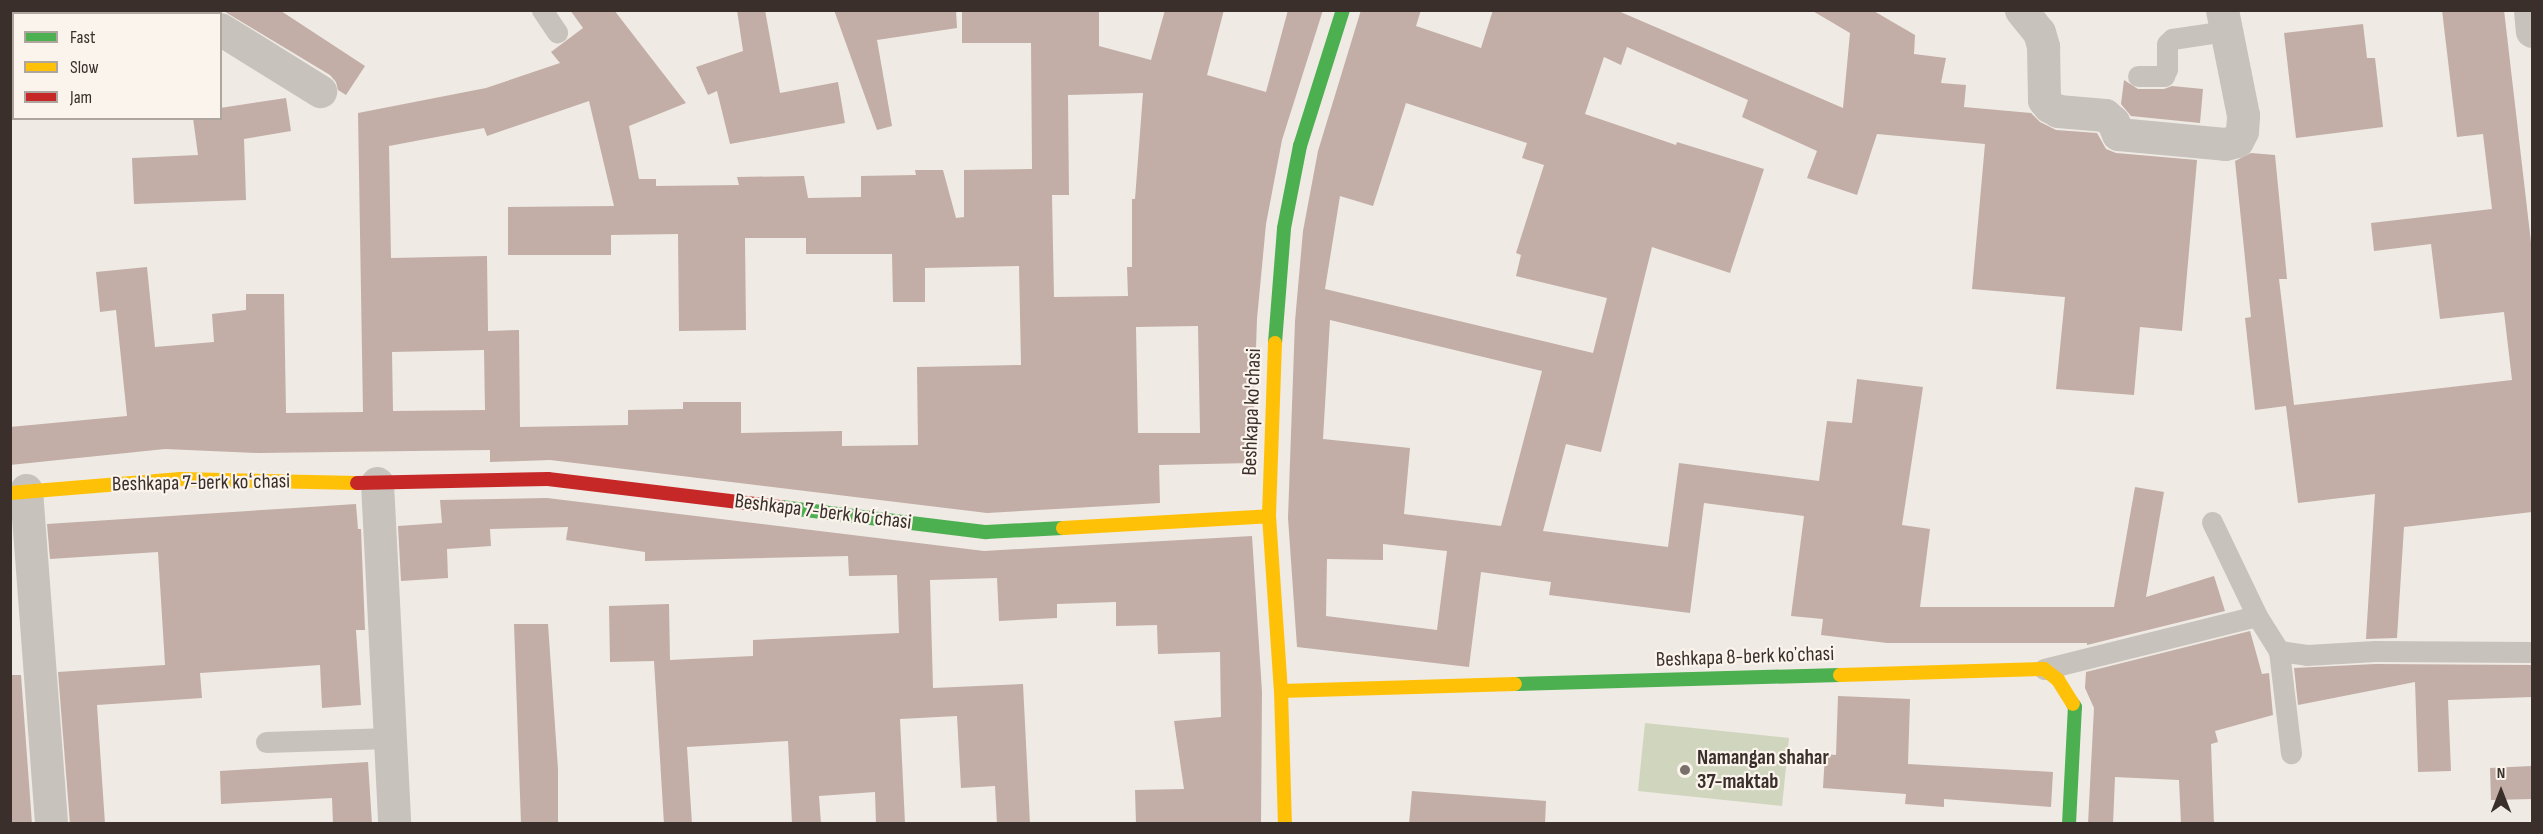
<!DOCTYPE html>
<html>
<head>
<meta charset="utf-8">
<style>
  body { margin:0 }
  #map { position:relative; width:2543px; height:834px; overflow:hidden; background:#efeae4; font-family:"Sofia Sans Condensed",sans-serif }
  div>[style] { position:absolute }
  .green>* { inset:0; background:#d0d5be }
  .building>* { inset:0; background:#c2aea6 }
  .lane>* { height:21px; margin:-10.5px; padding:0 10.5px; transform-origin:10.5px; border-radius:10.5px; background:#c8c2bd }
  .street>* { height:33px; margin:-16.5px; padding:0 16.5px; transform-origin:16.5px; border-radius:16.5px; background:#c8c2bd }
  .fast>* { height:14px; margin:-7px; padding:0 7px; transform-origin:7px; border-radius:7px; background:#4caf50 }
  .slow>* { height:14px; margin:-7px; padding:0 7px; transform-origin:7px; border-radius:7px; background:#ffc107 }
  .jam>* { height:14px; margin:-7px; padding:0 7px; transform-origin:7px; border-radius:7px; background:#c62828 }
  .dots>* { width:16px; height:16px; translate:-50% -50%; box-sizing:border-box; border:3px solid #fbf4ed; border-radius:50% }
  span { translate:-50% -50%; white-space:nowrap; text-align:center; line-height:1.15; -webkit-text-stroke:4.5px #fbf4ed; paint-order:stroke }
  .street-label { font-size:21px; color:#3a2f2a }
  .poi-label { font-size:21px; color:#3a2f2a; font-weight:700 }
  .left { translate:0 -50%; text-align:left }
  .frame { position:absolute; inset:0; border:12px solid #3a2f2a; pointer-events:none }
  .legend { position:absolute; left:12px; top:12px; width:210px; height:108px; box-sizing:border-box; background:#fbf4ed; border:2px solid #aea59f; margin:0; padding:8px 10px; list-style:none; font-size:18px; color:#3a2f2a }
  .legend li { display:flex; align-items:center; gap:12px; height:30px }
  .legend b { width:30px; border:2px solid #aea59f }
  .north { position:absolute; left:2471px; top:762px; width:60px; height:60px; -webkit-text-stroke:4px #fbf4ed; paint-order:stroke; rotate:0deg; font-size:16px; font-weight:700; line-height:24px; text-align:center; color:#3a2f2a }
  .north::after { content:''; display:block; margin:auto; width:21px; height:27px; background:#3a2f2a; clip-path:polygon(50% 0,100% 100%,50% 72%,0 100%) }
</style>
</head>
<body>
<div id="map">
  <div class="green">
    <i style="clip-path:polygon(1645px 723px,1789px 738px,1782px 806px,1638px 791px)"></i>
  </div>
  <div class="building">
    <i style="clip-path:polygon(222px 10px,281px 11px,365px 66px,346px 95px,338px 90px,336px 82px,330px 75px)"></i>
    <i style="clip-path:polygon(evenodd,570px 10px,614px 10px,686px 103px,629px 126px,639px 179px,656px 179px,656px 186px,739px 185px,737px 177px,804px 176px,808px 198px,861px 197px,861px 176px,916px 175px,915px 170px,943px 170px,956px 218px,964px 217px,964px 170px,1032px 169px,1031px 43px,962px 43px,962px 10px,1099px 10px,1099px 46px,1151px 60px,1165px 10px,1224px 10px,1207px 75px,1266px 92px,1288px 10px,1323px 10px,1282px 140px,1266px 224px,1257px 319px,1252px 463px,1159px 465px,1160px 503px,987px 513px,550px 460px,490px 462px,490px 450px,258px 453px,165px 449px,10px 465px,10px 427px,127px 416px,116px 310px,100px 312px,96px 272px,147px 267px,155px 347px,214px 342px,212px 314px,246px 310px,246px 294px,284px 294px,286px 413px,363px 412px,358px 113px,486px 88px,560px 63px,551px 52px,583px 28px,570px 10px,1143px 93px,1135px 199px,1132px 199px,1132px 267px,1127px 267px,1128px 296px,1054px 297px,1052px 195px,1069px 195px,1068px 95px,1143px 93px,570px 10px,589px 101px,614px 206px,508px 207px,508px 255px,611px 255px,611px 235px,678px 234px,679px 331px,746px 330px,745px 238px,806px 238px,806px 254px,892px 254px,893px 302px,925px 302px,925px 268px,1019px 266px,1021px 365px,917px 367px,918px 445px,842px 446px,842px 431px,741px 433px,741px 402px,683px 402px,683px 409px,628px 410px,628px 425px,520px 427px,519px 330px,488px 331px,487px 256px,391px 258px,389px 146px,484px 128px,487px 136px,589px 101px,570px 10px,1198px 326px,1200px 433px,1138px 433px,1136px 327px,1198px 326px,570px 10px,484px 350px,485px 410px,393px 411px,392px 352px,484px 350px)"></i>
    <i style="clip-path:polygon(737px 10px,765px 10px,780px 93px,838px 82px,845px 123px,730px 144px,717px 91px,708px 95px,696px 67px,743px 51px)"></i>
    <i style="clip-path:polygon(834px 10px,956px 10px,957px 28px,877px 40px,892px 126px,877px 130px)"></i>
    <i style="clip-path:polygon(evenodd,1361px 10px,1421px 10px,1416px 26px,1481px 48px,1493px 10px,1616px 10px,1843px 108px,1850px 33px,1811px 10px,1872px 10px,1915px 35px,1914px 54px,1946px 58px,1941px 83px,1966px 85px,1964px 107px,2031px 113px,2040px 122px,2056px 130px,2097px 133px,2106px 149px,2116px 153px,2197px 160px,2182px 331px,2140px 327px,2134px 395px,2056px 389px,2065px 297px,1972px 289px,1985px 144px,1877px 134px,1857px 195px,1807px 178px,1817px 151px,1742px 117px,1748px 100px,1627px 47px,1621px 65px,1604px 57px,1585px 114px,1676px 145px,1677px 142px,1764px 169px,1730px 273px,1652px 247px,1601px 452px,1566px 444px,1543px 531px,1668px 547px,1679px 463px,1819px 481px,1827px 421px,1852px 423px,1857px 379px,1923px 387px,1902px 525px,1930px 529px,1920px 607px,2114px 607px,2135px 487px,2164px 492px,2146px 597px,2214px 576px,2225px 611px,2087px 645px,2087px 643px,1887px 643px,1821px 635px,1823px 619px,1791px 616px,1804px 516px,1704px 503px,1690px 613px,1549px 595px,1551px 582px,1481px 572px,1469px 667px,1297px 647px,1288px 518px,1295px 321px,1303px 231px,1318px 151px,1361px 10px,1406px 103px,1527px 143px,1522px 158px,1544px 165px,1516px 253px,1521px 255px,1516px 276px,1607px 298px,1593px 353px,1325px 289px,1340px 196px,1373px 206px,1406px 103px,1361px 10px,1330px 320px,1542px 371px,1501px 526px,1404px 514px,1410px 448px,1323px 439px,1330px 320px,1361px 10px,1383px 544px,1447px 551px,1437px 630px,1326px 616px,1327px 559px,1383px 560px,1383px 544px)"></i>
    <i style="clip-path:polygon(2442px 10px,2504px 10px,2532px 251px,2532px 512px,2404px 527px,2397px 638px,2366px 639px,2375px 494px,2298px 503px,2286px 406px,2255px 410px,2245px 318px,2251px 317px,2235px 161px,2251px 153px,2275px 155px,2287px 279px,2279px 279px,2294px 405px,2512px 380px,2504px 312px,2440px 319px,2431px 244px,2374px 251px,2371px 223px,2492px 209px,2483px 134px,2457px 137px)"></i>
    <i style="clip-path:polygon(2363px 24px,2367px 58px,2375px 58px,2383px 127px,2296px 138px,2284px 33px)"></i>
    <i style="clip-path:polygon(2124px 80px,2138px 89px,2164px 89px,2172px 86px,2203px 89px,2200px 123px,2131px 116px,2121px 104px)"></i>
    <i style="clip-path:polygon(286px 98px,291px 131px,244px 139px,246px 200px,134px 204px,132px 158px,198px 155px,193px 118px,220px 118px,220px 108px)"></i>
    <i style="clip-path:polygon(547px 498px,984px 551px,1252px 536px,1262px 692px,1261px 824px,1136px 824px,1135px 790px,1184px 789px,1174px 721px,1221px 717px,1220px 652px,1158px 654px,1157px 625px,1116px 626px,1116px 602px,1057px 604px,1057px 618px,999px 621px,997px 578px,930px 580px,933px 688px,1023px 684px,1030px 824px,997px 824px,995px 786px,961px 788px,957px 716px,900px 719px,905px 824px,876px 824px,875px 792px,819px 796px,821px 824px,792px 824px,788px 741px,687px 747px,692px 824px,664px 824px,654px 661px,610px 662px,609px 606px,669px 604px,670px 660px,753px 656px,753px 640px,899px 633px,897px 575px,849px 576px,848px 556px,645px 561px,645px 552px,566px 540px,568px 527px,490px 529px,491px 546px,447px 549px,448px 578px,401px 581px,398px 526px,442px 523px,440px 500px)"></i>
    <i style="clip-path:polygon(356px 504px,358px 529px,361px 529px,365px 630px,356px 630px,361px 705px,322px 708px,320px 665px,200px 673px,202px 698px,97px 705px,105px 824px,70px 824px,58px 672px,165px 665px,158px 552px,50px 559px,47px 524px)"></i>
    <i style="clip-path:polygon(514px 624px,548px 624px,558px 769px,558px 824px,521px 824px)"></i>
    <i style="clip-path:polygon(2250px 631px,2262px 674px,2269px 673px,2273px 715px,2215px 731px,2218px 742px,2211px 744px,2214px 824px,2181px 824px,2179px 780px,2115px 777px,2113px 824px,2088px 824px,2094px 708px,2085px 688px,2086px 672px)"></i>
    <i style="clip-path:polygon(2375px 664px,2532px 665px,2532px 697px,2448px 700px,2451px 771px,2418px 772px,2415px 682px,2298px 705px,2294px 668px)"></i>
    <i style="clip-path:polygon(10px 675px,21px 675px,32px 824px,10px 824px)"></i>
    <i style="clip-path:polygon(1838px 696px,1910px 699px,1908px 764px,2053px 772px,2051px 807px,1944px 799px,1944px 807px,1905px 804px,1906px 794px,1823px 788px,1825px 754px,1836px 755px)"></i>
    <i style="clip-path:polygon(368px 762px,372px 824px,333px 824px,332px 798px,221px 804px,220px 771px)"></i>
    <i style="clip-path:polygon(2532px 766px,2532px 799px,2491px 800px,2490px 768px)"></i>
    <i style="clip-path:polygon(1412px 791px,1546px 801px,1545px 824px,1409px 824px)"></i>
  </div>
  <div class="lane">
    <i style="left:542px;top:10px;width:27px;rotate:56deg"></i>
    <i style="left:2138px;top:76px;width:26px"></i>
    <i style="left:2164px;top:76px;width:8px;rotate:-67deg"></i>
    <i style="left:2167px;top:69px;width:25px;rotate:-90deg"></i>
    <i style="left:2167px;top:44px;width:7px;rotate:-45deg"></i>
    <i style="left:2172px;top:39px;width:55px;rotate:-8.4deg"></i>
    <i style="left:2212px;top:522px;width:104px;rotate:64.4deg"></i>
    <i style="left:2279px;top:651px;width:103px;rotate:83.3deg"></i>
    <i style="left:2044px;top:669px;width:219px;rotate:-14deg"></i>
    <i style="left:2257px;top:616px;width:41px;rotate:57.8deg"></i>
    <i style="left:2279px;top:651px;width:28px;rotate:8deg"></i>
    <i style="left:2307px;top:655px;width:68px;rotate:-3.4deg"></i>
    <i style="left:2375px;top:651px;width:157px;rotate:0.4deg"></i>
    <i style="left:266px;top:742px;width:123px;rotate:-1.9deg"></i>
  </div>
  <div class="street">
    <i style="left:191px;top:10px;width:6px;rotate:39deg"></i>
    <i style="left:2021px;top:10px;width:28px;rotate:51deg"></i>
    <i style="left:2039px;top:32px;width:15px;rotate:74deg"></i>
    <i style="left:2043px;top:46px;width:54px;rotate:88.9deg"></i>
    <i style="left:2044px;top:100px;width:8px;rotate:50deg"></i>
    <i style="left:2049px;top:106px;width:10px;rotate:29deg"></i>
    <i style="left:2058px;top:111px;width:47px;rotate:4.9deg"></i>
    <i style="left:2105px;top:115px;width:11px;rotate:41deg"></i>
    <i style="left:2113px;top:122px;width:13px;rotate:67deg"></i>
    <i style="left:2118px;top:134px;width:107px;rotate:5.3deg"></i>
    <i style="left:2225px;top:144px;width:12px;rotate:-14deg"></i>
    <i style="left:2237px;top:141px;width:11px;rotate:-63deg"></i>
    <i style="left:2242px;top:131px;width:16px;rotate:-86deg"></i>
    <i style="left:2243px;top:115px;width:107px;rotate:-101.3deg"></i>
    <i style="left:2530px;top:10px;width:21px;rotate:85deg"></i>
    <i style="left:220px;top:29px;width:118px;rotate:31.8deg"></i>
    <i style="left:377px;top:483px;width:341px;rotate:87.1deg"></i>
    <i style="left:26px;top:490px;width:335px;rotate:85.7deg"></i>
  </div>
  <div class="fast">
    <i style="left:1275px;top:343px;width:115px;rotate:-85.5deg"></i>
    <i style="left:1284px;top:228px;width:84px;rotate:-79deg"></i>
    <i style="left:1300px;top:146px;width:143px;rotate:-72.5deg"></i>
    <i style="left:781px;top:507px;width:207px;rotate:7deg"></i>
    <i style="left:986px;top:532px;width:77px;rotate:-3deg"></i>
    <i style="left:1515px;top:684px;width:325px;rotate:-1.6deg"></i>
    <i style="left:2069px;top:824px;width:117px;rotate:-87.1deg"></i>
    <i style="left:2075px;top:707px;width:4px;rotate:-124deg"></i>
  </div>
  <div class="slow">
    <i style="left:1275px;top:343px;width:173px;rotate:92deg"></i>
    <i style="left:1269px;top:516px;width:175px;rotate:86.1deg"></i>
    <i style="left:1281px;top:691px;width:133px;rotate:88.3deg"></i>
    <i style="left:10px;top:493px;width:171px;rotate:-4.7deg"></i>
    <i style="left:180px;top:479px;width:177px;rotate:1.3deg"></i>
    <i style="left:1063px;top:528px;width:206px;rotate:-3.3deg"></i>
    <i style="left:1840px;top:675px;width:204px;rotate:-1.7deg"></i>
    <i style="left:2044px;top:669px;width:18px;rotate:38deg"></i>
    <i style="left:2058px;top:680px;width:28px;rotate:58deg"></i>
    <i style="left:1281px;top:691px;width:234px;rotate:-1.7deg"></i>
  </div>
  <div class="jam">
    <i style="left:357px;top:483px;width:191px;rotate:-1.2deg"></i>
    <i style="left:548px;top:479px;width:235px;rotate:6.9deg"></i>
  </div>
  <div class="dots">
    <i style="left:1685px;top:770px;background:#79706b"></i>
  </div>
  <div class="street-label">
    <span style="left:1252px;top:412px;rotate:-88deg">Beshkapa ko'chasi</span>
    <span style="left:201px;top:483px;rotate:-1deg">Beshkapa 7-berk koʻchasi</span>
    <span style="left:823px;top:512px;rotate:7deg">Beshkapa 7-berk koʻchasi</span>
    <span style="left:1745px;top:657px;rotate:-2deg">Beshkapa 8-berk koʼchasi</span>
  </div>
  <div class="poi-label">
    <span class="left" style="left:1697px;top:770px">Namangan shahar<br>37-maktab</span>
  </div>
  <div class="frame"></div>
  <ul class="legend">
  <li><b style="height:8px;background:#4caf50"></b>Fast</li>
  <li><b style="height:8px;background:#ffc107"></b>Slow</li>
  <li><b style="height:8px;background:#c62828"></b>Jam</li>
  </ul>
  <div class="north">N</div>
</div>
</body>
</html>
